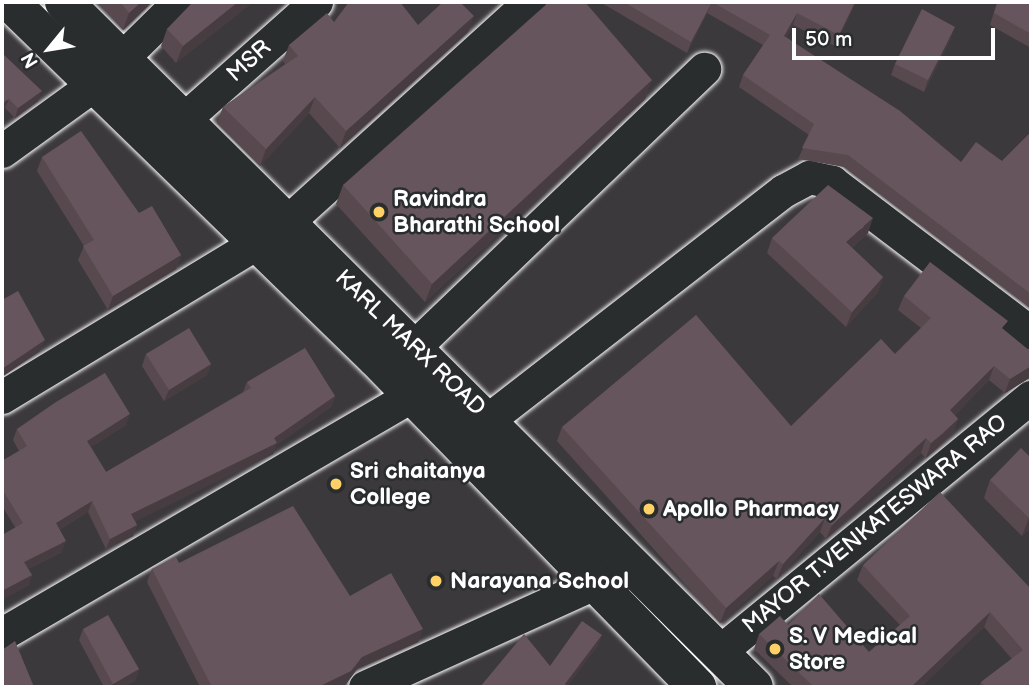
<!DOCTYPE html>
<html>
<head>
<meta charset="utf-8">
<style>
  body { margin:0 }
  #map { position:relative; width:1033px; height:689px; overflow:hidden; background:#3c393c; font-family:"Balsamiq Sans",sans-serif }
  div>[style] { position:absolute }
  .roads { filter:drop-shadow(0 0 2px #fff) drop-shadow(0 0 2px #fff) }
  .minor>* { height:33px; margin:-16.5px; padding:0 16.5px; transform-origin:16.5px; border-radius:16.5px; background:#2a2d2e }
  .major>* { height:38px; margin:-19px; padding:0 19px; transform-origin:19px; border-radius:19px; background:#2a2d2e }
  .wall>* { inset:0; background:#58494f }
  .shaded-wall>* { inset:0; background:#473c40 }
  .building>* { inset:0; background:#66555c }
  .dots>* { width:19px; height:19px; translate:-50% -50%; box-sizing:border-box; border:4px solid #2a2d2e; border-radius:50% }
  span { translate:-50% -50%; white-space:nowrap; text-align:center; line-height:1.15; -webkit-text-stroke:5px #2a2d2e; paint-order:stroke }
  .street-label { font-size:23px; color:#fff }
  .poi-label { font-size:23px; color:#fff; font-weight:700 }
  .left { translate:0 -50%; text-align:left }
  .frame { position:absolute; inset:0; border:4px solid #fff; pointer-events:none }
  .north { position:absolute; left:14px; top:14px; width:70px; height:70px; -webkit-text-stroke:5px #2a2d2e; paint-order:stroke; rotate:240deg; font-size:19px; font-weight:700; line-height:28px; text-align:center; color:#fff }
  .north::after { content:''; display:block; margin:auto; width:24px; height:32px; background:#fff; clip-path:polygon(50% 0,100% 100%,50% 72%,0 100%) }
  .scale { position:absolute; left:792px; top:28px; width:203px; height:32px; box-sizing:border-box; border:4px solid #fff; border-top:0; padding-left:9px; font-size:21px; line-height:24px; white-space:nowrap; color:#fff; -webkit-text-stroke:5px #2a2d2e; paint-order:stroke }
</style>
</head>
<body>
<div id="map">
  <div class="roads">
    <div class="minor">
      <i style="left:121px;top:59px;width:81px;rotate:-44.5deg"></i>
      <i style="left:183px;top:120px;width:178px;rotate:-41.6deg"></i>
      <i style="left:2px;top:151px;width:116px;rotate:-35.9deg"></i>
      <i style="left:286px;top:223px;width:329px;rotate:-42.2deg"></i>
      <i style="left:412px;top:349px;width:405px;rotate:-43.8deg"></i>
      <i style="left:2px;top:397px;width:299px;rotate:-31.2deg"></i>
      <i style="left:489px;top:419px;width:372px;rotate:-37.8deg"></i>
      <i style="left:783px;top:191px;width:30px;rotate:-28deg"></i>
      <i style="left:809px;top:177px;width:24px;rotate:12deg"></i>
      <i style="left:832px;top:182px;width:250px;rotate:37.2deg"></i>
      <i style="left:2px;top:634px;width:475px;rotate:-30.2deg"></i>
      <i style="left:719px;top:652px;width:403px;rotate:-39.3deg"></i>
      <i style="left:365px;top:687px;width:252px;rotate:-24.4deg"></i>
      <i style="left:594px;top:583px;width:25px;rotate:-42deg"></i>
    </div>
    <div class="major">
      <i style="left:10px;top:2px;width:511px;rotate:44.21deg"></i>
      <i style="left:376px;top:358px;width:460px;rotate:45.7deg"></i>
      <i style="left:64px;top:2px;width:972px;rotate:44.79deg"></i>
    </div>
  </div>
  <div class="wall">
    <i style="clip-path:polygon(98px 2px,152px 2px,123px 30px)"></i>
    <i style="clip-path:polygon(193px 2px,250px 2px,249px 5px,176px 63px,161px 46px,167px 29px)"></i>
    <i style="clip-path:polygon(600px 2px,856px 2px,835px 46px,793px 25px,786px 37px,961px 162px,1002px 161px,1031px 132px,1031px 304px,1029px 307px,844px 167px,798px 159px,809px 135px,739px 87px,743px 75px,763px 45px,707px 13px,687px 53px)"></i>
    <i style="clip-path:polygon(997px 2px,1031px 2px,1031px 48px,990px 25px)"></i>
    <i style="clip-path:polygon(334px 22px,418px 25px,468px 32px,340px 148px,309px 113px,260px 166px,217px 123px,223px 107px,285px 64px,283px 61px,289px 45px)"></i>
    <i style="clip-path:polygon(951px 38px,924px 92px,891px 75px,895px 64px)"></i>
    <i style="clip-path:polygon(2px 53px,38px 101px,15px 118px,5px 108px,2px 110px)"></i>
    <i style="clip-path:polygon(645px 99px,425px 302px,336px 204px,343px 185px)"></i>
    <i style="clip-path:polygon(42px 157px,139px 213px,181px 255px,176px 269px,108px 310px,78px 260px,84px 246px,37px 171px)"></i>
    <i style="clip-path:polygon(868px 233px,852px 248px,883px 277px,878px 292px,846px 327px,767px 253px,772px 238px)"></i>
    <i style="clip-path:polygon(904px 296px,1005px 331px,1031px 352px,1031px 377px,1005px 393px,989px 380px,955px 415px,958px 419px,953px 433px,937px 449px,926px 458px,921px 453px,826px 539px,820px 532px,777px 579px,773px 576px,720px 623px,557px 441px,562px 427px,791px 426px,895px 354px,921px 328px,898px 310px)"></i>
    <i style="clip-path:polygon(146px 354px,211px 364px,207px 375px,164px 401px,142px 366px)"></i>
    <i style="clip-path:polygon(247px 382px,335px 396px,331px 407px,276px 445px,273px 454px,135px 521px,137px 525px,133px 536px,106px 549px,88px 512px,59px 530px,62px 552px,28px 569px,32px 575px,28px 586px,15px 527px,2px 506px,2px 461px,19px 451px,13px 440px,17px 429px,126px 425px,91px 447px,106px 472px,243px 392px)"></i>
    <i style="clip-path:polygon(1031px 458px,1031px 527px,1022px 536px,984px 498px,990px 480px)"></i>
    <i style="clip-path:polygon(179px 563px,350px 596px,418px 642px,357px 669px,346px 684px,340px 687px,200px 687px,147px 582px,152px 569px)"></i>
    <i style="clip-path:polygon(863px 565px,1031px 589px,1031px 687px,979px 687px,981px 682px,1012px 659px,984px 627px,921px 687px,793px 687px,754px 649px,759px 634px,788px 625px,869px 652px,900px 625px,857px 580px)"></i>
    <i style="clip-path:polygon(83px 629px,139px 669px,135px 681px,123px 687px,104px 687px,79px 640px)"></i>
  </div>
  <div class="shaded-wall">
    <i style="clip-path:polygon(141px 2px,152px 2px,123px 30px,129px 13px)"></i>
    <i style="clip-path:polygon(238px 2px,250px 2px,249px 5px,176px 63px,183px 46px)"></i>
    <i style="clip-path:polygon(712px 2px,707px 13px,687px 53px,691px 42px)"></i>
    <i style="clip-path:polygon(855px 2px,856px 2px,835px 46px,839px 35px)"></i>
    <i style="clip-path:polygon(797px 13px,793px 25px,780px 47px,784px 36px)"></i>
    <i style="clip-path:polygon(474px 16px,468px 32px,340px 148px,346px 131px)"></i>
    <i style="clip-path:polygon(955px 27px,951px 38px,924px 92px,928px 80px)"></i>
    <i style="clip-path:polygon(652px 80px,645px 99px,425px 302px,432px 284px)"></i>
    <i style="clip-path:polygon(42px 91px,38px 101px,15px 118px,18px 108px)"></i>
    <i style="clip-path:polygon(315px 97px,309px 113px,260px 166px,266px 149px)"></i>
    <i style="clip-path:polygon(9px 99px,5px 108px,2px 110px,2px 103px)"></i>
    <i style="clip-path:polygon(873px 218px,868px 233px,841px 258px,846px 242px)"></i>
    <i style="clip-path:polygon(181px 255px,176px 269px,108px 310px,113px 296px)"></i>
    <i style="clip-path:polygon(883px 277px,878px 292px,846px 327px,852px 312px)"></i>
    <i style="clip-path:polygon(45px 340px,40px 351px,2px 377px,2px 369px)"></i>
    <i style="clip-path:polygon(211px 364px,207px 375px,164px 401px,169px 390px)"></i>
    <i style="clip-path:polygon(994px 366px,989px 380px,945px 425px,950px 410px)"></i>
    <i style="clip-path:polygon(1031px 366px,1031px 377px,1005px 393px,1010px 379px)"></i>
    <i style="clip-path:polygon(335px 396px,331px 407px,276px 445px,273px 454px,128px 525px,131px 514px,274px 438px)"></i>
    <i style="clip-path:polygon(130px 414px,126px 425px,83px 452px,87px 441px)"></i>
    <i style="clip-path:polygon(958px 419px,953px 433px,926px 458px,931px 443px)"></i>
    <i style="clip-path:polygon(926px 438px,921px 453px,826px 539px,832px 525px)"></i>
    <i style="clip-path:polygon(92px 501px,88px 512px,52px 534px,56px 523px)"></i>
    <i style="clip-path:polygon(1031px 515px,1031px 527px,1022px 536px,1029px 518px)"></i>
    <i style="clip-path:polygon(825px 518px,820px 532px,777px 579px,783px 564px)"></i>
    <i style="clip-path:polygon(137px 525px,133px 536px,106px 549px,110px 539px)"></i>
    <i style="clip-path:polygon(66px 541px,62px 552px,20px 573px,24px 562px)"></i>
    <i style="clip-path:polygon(779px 561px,773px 576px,720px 623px,726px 608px)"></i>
    <i style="clip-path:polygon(32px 575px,28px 586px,2px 600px,2px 591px)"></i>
    <i style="clip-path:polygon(990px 612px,984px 627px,921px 687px,911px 687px)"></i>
    <i style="clip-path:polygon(423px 629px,418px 642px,357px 669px,346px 684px,340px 687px,318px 687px,362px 657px)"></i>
    <i style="clip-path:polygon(602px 635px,598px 646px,567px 687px,565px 684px)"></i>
    <i style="clip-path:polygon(139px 669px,135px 681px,123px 687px,111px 687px,113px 684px)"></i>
  </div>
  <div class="building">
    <i style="clip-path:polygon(120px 2px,141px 2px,129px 13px)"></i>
    <i style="clip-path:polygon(193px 2px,238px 2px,183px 46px,167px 29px)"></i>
    <i style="clip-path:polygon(349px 2px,400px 2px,418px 25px,443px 2px,460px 2px,474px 16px,346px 131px,315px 97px,266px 149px,223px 107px,298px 56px,289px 45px,327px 13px,334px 22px)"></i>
    <i style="clip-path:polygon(549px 2px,585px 2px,652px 80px,432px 284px,343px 185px)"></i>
    <i style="clip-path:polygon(624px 2px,855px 2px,839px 35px,797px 13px,784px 36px,900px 111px,961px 162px,976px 142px,1002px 161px,1031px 132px,1031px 294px,848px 155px,802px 148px,814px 124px,743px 75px,770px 35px,712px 2px,691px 42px)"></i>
    <i style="clip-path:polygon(998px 2px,1031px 2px,1031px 34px,994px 13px)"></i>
    <i style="clip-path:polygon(922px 9px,955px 27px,928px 80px,895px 64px)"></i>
    <i style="clip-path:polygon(2px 53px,42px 91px,18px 108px,9px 99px,2px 103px)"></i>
    <i style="clip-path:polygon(81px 131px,139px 213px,152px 206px,181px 255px,113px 296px,83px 246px,94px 240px,42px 157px)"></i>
    <i style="clip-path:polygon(828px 185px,873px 218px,846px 242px,883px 277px,852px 312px,772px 238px)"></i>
    <i style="clip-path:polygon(930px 262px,1008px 321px,1002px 328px,1031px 352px,1031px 366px,1010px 379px,994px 366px,950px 410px,958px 419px,942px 434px,931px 443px,926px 438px,832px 525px,825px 518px,783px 564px,779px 561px,726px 608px,562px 427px,696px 315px,791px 426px,881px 339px,895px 354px,931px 318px,904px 296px)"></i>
    <i style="clip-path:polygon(18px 291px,45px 340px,2px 369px,2px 300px)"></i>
    <i style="clip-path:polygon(189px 328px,211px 364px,169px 390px,146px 354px)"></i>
    <i style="clip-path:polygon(305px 348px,335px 396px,274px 438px,277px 443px,131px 514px,137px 525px,110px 539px,92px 501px,56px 523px,66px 541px,24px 562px,32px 575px,2px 591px,2px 535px,23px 523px,2px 489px,2px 461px,27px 446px,17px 429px,56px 402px,105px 373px,130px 414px,87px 441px,106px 472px,251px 388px,247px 382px)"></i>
    <i style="clip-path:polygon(1021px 448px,1031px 458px,1031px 515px,1029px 518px,990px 480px)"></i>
    <i style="clip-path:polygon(940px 492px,1031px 589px,1031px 687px,986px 687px,981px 682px,1023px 650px,990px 612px,911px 687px,814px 687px,759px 634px,780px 616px,788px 625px,819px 594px,869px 652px,910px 616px,863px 565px)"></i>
    <i style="clip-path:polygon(293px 506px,350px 596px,391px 573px,423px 629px,362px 657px,351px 671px,318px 687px,212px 687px,152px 569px,176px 557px,179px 563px)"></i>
    <i style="clip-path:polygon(108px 615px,139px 669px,113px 684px,83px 629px)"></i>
    <i style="clip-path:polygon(582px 621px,602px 635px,565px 684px,568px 687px,480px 687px,524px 634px,550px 666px)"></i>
    <i style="clip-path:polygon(15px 641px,34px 687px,2px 687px,2px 650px)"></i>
  </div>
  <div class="dots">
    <i style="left:379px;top:212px;background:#ffd166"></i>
    <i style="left:336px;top:484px;background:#ffd166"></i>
    <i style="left:649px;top:509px;background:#ffd166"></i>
    <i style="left:436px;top:581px;background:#ffd166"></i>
    <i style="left:775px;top:649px;background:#ffd166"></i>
  </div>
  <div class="street-label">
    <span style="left:249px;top:61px;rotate:-42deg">MSR</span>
    <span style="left:410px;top:343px;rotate:44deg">KARL MARX ROAD</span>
    <span style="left:875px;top:524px;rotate:-39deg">MAYOR T.VENKATESWARA RAO</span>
  </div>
  <div class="poi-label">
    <span class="left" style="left:393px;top:212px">Ravindra<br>Bharathi School</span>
    <span class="left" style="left:350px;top:484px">Sri chaitanya<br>College</span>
    <span class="left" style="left:663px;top:509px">Apollo Pharmacy</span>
    <span class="left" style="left:450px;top:581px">Narayana School</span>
    <span class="left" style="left:789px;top:649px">S. V Medical<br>Store</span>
  </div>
  <div class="frame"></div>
  <div class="north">N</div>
  <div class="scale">50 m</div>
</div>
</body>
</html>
